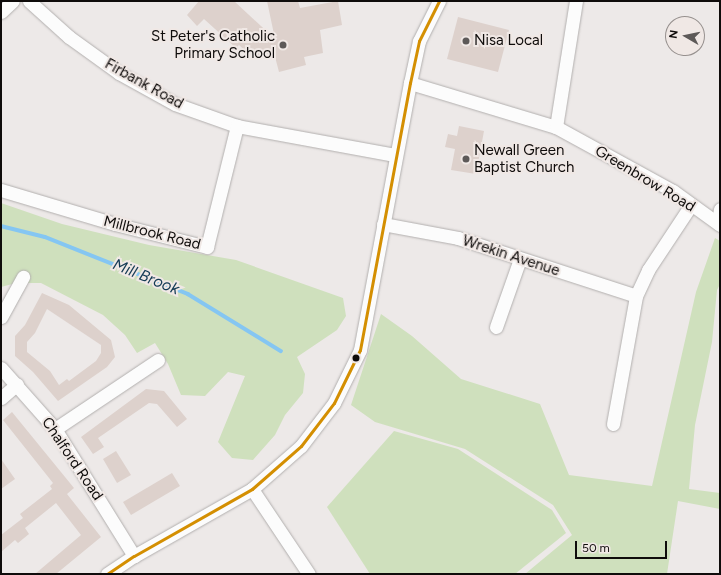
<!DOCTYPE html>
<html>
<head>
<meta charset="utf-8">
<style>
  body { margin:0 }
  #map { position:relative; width:721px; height:575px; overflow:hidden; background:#ede9e8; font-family:Figtree,sans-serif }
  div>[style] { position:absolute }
  .green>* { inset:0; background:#cfe0bd }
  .stream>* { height:3.5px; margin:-1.75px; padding:0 1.75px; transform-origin:1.75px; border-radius:1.75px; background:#85c6f2 }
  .building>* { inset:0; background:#ddd1cc }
  .roads { filter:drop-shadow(0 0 1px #b2afae) drop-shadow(0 0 1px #b2afae) }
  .minor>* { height:13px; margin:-6.5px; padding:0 6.5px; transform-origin:6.5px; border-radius:6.5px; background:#fcfcfc }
  .bus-1>* { height:3px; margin:-1.5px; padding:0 1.5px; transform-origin:1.5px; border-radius:1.5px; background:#d48f02 }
  .dots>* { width:11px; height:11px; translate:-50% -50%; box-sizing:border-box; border:2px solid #f0e8e5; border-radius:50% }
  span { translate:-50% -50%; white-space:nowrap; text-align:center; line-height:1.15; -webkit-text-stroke:4px #f0e8e5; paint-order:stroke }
  .poi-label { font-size:15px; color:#0f0c0b }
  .right { translate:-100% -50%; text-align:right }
  .left { translate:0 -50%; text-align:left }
  .street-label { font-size:15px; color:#0f0c0b }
  .water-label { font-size:16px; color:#133a54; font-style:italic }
  .frame { position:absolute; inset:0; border:2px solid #0f0c0b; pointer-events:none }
  .north { position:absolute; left:665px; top:16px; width:40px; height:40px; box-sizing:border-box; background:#f0e8e5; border:1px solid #96908e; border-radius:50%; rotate:279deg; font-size:11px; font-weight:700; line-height:16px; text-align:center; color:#0f0c0b }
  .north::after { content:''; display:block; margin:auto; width:14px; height:18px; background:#5d5958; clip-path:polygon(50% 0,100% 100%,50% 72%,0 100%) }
  .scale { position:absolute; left:575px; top:541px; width:92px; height:18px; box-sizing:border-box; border:2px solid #0f0c0b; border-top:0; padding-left:5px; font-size:12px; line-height:14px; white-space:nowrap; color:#0f0c0b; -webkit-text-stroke:3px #f0e8e5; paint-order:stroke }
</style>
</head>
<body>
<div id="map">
  <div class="green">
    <i style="clip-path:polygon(1px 203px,62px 224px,149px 245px,236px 260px,343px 298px,346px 316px,337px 330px,297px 357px,305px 374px,303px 393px,285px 415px,275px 435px,253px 460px,232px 458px,218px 442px,245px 376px,228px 372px,205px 396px,181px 395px,168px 364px,155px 343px,137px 353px,125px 335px,103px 315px,41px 283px,16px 283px,1px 287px)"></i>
    <i style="clip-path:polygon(715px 238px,720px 241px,720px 284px,717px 290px,712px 342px,695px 425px,689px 489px,720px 493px,720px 509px,678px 501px,667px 574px,525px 574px,572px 535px,553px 505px,465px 449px,375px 422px,351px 405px,381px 314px,412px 336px,461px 379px,540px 404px,569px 475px,652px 486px,696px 292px)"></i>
    <i style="clip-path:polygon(394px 431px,458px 449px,552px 510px,566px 533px,515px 574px,370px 574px,327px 507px)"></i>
  </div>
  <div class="stream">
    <i style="left:1px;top:226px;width:45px;rotate:14deg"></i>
    <i style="left:45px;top:237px;width:154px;rotate:21.7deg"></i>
    <i style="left:188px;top:294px;width:109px;rotate:31.5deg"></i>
  </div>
  <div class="building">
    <i style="clip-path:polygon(199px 1px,234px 1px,275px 39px,267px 1px,298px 1px,300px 8px,338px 1px,342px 25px,320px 30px,323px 53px,304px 57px,306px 65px,279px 72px,274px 53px,252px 57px,239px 45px,236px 48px,204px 19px,197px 26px,187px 15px)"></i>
    <i style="clip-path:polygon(458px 17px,509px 30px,498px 72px,447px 59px)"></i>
    <i style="clip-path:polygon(459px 126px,484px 131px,476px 174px,451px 170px,455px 149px,445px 147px,448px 134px,457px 136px)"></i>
    <i style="clip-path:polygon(evenodd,42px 293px,69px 305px,111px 340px,115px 357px,107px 367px,58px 401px,33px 372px,15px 356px,15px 336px,25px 325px,42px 293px,47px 309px,101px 345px,101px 353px,96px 361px,69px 381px,67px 379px,59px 385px,50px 371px,27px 352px,27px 342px,35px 333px,47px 309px)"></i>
    <i style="clip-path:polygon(146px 389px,164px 391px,187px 419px,177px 427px,157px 404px,149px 403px,98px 438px,104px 447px,93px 454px,81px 437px)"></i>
    <i style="clip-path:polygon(12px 412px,74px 488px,67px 494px,101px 537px,56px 574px,35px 574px,81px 535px,56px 503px,25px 528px,29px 534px,18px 543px,15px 540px,1px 552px,1px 535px,23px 518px,20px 514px,52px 489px,50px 486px,53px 483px,3px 420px)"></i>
    <i style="clip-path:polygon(116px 451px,131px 475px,117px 483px,103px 459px)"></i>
    <i style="clip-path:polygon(1px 459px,15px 479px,1px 489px)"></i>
    <i style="clip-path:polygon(172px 473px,180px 486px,131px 515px,123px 502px)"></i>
  </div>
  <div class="roads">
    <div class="minor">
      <i style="left:29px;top:1px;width:54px;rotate:42deg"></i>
      <i style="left:69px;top:37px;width:62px;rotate:35.8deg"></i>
      <i style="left:119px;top:73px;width:64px;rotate:29deg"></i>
      <i style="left:175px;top:104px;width:66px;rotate:19.5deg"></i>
      <i style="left:237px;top:126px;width:161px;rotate:10.4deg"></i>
      <i style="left:1px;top:12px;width:16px;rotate:-43deg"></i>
      <i style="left:410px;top:83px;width:152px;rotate:16.8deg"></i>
      <i style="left:556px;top:127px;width:133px;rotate:28.7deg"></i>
      <i style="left:673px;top:191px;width:58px;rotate:35.9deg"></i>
      <i style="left:556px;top:127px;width:128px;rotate:-81deg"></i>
      <i style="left:1px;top:190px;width:119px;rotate:16.6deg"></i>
      <i style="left:115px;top:224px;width:95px;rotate:14deg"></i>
      <i style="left:207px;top:247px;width:125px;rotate:-76.1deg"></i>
      <i style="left:718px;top:223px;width:14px;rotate:-82deg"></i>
      <i style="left:383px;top:224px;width:76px;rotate:10.6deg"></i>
      <i style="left:458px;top:238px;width:187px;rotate:18deg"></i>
      <i style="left:1px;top:317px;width:46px;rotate:-61.2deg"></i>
      <i style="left:496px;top:327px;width:72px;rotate:-70.6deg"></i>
      <i style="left:1px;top:368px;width:81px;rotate:48.5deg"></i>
      <i style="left:55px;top:429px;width:150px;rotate:58.1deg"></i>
      <i style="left:1px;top:398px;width:21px;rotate:-41deg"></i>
      <i style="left:613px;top:424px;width:130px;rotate:-79.8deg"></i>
      <i style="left:636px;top:296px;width:29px;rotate:-65deg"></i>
      <i style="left:648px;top:270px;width:78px;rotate:-56.5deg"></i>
      <i style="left:55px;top:429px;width:124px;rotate:-33.8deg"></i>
      <i style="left:252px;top:489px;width:102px;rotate:56.2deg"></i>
      <i style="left:107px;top:574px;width:32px;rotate:-34deg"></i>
      <i style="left:134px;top:556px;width:136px;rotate:-29.6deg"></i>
      <i style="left:252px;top:489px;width:65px;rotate:-41.3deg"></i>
      <i style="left:301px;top:446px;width:54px;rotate:-52.5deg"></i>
      <i style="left:334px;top:403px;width:59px;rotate:-63.9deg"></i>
      <i style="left:360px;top:350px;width:272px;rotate:-79.4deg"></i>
      <i style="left:410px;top:83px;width:43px;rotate:-77.9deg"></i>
      <i style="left:419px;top:41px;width:45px;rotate:-63.4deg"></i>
    </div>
  </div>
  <div class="bus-1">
    <i style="left:107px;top:574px;width:32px;rotate:-34deg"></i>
    <i style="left:134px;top:556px;width:136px;rotate:-29.6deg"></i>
    <i style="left:252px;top:489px;width:65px;rotate:-41.3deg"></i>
    <i style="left:301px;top:446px;width:54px;rotate:-52.5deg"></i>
    <i style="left:334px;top:403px;width:59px;rotate:-63.9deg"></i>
    <i style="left:360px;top:350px;width:272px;rotate:-79.4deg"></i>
    <i style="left:410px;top:83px;width:43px;rotate:-77.9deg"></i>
    <i style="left:419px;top:41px;width:45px;rotate:-63.4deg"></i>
  </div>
  <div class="dots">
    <i style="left:466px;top:41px;background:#5d5958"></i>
    <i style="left:283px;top:45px;background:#5d5958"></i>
    <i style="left:466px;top:159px;background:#5d5958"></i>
    <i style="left:356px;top:358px;background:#0f0c0b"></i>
  </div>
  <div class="poi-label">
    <span class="right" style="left:275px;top:45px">St Peter's Catholic<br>Primary School</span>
    <span class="left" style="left:474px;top:41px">Nisa Local</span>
    <span class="left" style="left:474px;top:159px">Newall Green<br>Baptist Church</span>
  </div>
  <div class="street-label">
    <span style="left:144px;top:84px;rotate:29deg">Firbank Road</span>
    <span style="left:645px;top:179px;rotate:31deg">Greenbrow Road</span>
    <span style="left:152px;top:233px;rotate:14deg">Millbrook Road</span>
    <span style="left:511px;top:256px;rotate:18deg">Wrekin Avenue</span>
    <span style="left:72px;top:459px;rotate:56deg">Chalford Road</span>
  </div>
  <div class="water-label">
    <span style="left:146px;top:277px;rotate:22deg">Mill Brook</span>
  </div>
  <div class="frame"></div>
  <div class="north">N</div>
  <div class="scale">50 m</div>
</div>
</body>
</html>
